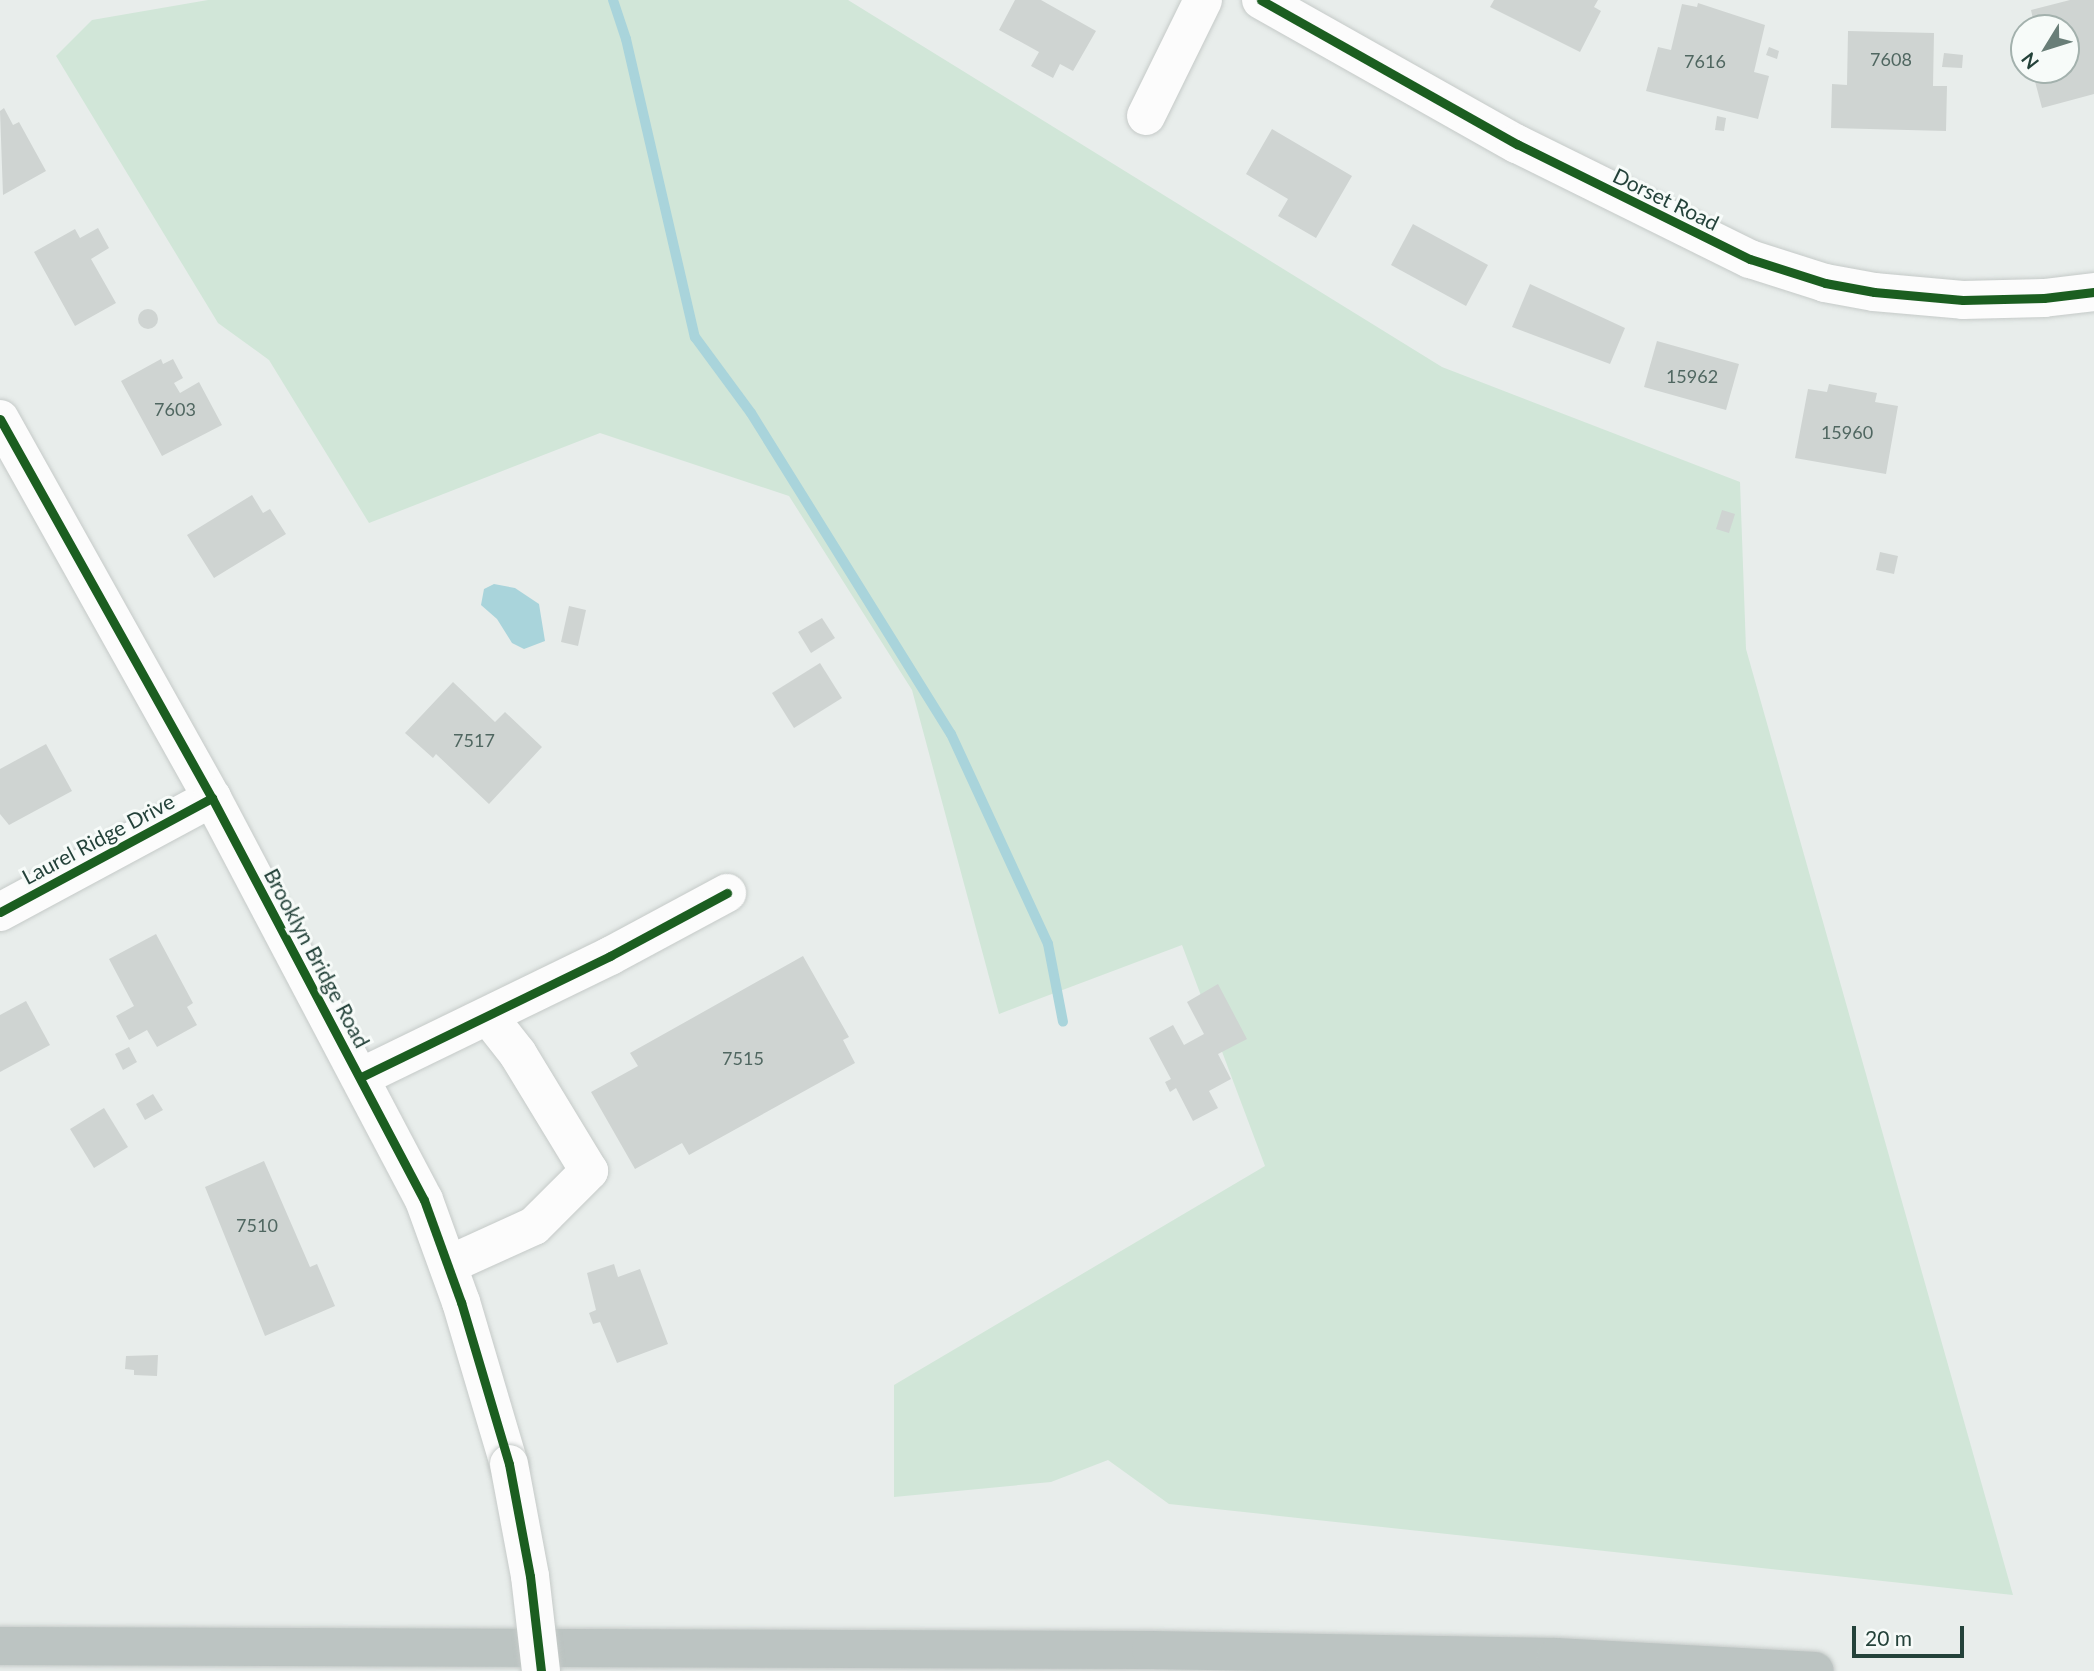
<!DOCTYPE html>
<html>
<head>
<meta charset="utf-8">
<style>
  body { margin:0 }
  #map { position:relative; width:2094px; height:1671px; overflow:hidden; background:#e8edeb; font-family:Lato,sans-serif }
  div>[style] { position:absolute }
  .green>* { inset:0; background:#d1e6d8 }
  .water>* { inset:0; background:#a9d4db }
  .stream>* { height:10px; margin:-5px; padding:0 5px; transform-origin:5px; border-radius:5px; background:#a9d4db }
  .building>* { inset:0; background:#cfd4d2 }
  .round { border-radius:50% }
  .roads { filter:drop-shadow(0 0 2px #c5cac8) drop-shadow(0 0 2px #c5cac8) }
  .minor>* { height:38px; margin:-19px; padding:0 19px; transform-origin:19px; border-radius:19px; background:#fcfcfc }
  .tertiary>* { height:38px; margin:-19px; padding:0 19px; transform-origin:19px; border-radius:19px; background:#fcfcfc }
  .motorway>* { height:38px; margin:-19px; padding:0 19px; transform-origin:19px; border-radius:19px; background:#bcc4c2 }
  .bridges { filter:drop-shadow(0 0 2px #c5cac8) drop-shadow(0 0 2px #c5cac8) }
  .tertiary-bridge>* { height:38px; margin:-19px; padding:0 19px; transform-origin:19px; border-radius:19px; background:#fcfcfc }
  .cycleway>* { height:9px; margin:-4.5px; padding:0 4.5px; transform-origin:4.5px; border-radius:4.5px; background:#1b5e20 }
  span { translate:-50% -50%; white-space:nowrap; text-align:center; line-height:1.15; -webkit-text-stroke:6px #f7fbf9; paint-order:stroke }
  .number-label { font-size:18px; color:#506761 }
  .number-label span { -webkit-text-stroke-width:0 }
  .street-label { font-size:21px; color:#24423a }
  .north { position:absolute; left:2010px; top:14px; width:70px; height:70px; box-sizing:border-box; background:#f7fbf9; border:2px solid #a3b1ad; border-radius:50%; rotate:232deg; font-size:19px; font-weight:700; line-height:28px; text-align:center; color:#24423a }
  .north::after { content:''; display:block; margin:auto; width:24px; height:32px; background:#697e78; clip-path:polygon(50% 0,100% 100%,50% 72%,0 100%) }
  .scale { position:absolute; left:1852px; top:1626px; width:112px; height:32px; box-sizing:border-box; border:4px solid #24423a; border-top:0; padding-left:9px; font-size:21px; line-height:24px; white-space:nowrap; color:#24423a; -webkit-text-stroke:5px #f7fbf9; paint-order:stroke }
</style>
</head>
<body>
<div id="map">
  <div class="green">
    <i style="clip-path:polygon(208px 0,848px 0,1442px 367px,1740px 482px,1746px 649px,2013px 1595px,1169px 1504px,1108px 1460px,1051px 1482px,894px 1497px,894px 1385px,1265px 1166px,1182px 945px,999px 1014px,912px 690px,789px 496px,600px 433px,369px 523px,269px 360px,218px 323px,56px 56px,92px 20px)"></i>
  </div>
  <div class="water">
    <i style="clip-path:polygon(494px 584px,515px 588px,539px 604px,545px 641px,524px 649px,512px 643px,497px 619px,481px 605px,484px 589px)"></i>
  </div>
  <div class="stream">
    <i style="left:613px;top:0;width:41px;rotate:71.6deg"></i>
    <i style="left:626px;top:39px;width:306px;rotate:77deg"></i>
    <i style="left:695px;top:337px;width:94px;rotate:53.6deg"></i>
    <i style="left:751px;top:413px;width:378px;rotate:58.1deg"></i>
    <i style="left:951px;top:734px;width:231px;rotate:65.2deg"></i>
    <i style="left:1048px;top:944px;width:79px;rotate:79.1deg"></i>
  </div>
  <div class="building">
    <i style="clip-path:polygon(1015px 0,1041px 0,1096px 31px,1073px 71px,1060px 64px,1053px 78px,1031px 66px,1039px 52px,999px 30px)"></i>
    <i style="clip-path:polygon(1494px 0,1598px 0,1594px 7px,1601px 11px,1580px 52px,1490px 7px)"></i>
    <i style="clip-path:polygon(2070px 0,2094px 0,2094px 94px,2042px 108px,2032px 70px,2066px 70px,2066px 28px,2035px 28px,2031px 10px)"></i>
    <i style="clip-path:polygon(1698px 3px,1765px 25px,1754px 72px,1769px 76px,1758px 119px,1646px 91px,1658px 47px,1671px 50px,1682px 4px,1697px 7px)"></i>
    <i style="clip-path:polygon(1848px 31px,1934px 33px,1933px 86px,1947px 86px,1946px 131px,1831px 128px,1832px 84px,1847px 85px)"></i>
    <i style="clip-path:polygon(1769px 47px,1779px 51px,1777px 59px,1766px 55px)"></i>
    <i style="clip-path:polygon(1944px 53px,1963px 55px,1962px 68px,1942px 67px)"></i>
    <i style="clip-path:polygon(4px 108px,13px 125px,19px 122px,46px 171px,3px 195px,0 111px)"></i>
    <i style="clip-path:polygon(1717px 116px,1726px 118px,1724px 131px,1715px 130px)"></i>
    <i style="clip-path:polygon(1272px 129px,1352px 176px,1316px 238px,1278px 216px,1288px 199px,1246px 174px)"></i>
    <i style="clip-path:polygon(1413px 224px,1488px 265px,1466px 306px,1391px 265px)"></i>
    <i style="clip-path:polygon(98px 228px,109px 248px,91px 259px,116px 303px,75px 326px,34px 252px,75px 229px,80px 238px)"></i>
    <i style="clip-path:polygon(1530px 284px,1625px 328px,1610px 364px,1512px 327px)"></i>
    <i class="round" style="left:138px;top:309px;width:20px;height:20px"></i>
    <i style="clip-path:polygon(1657px 341px,1739px 364px,1726px 410px,1644px 387px)"></i>
    <i style="clip-path:polygon(161px 359px,163px 364px,173px 359px,183px 378px,174px 383px,180px 393px,199px 382px,222px 425px,162px 456px,121px 381px)"></i>
    <i style="clip-path:polygon(1829px 384px,1877px 393px,1875px 402px,1898px 406px,1886px 474px,1795px 458px,1808px 389px,1827px 392px)"></i>
    <i style="clip-path:polygon(252px 495px,263px 513px,270px 509px,286px 534px,214px 578px,187px 535px)"></i>
    <i style="clip-path:polygon(1722px 510px,1735px 514px,1729px 533px,1716px 529px)"></i>
    <i style="clip-path:polygon(1880px 552px,1898px 556px,1894px 574px,1876px 570px)"></i>
    <i style="clip-path:polygon(569px 606px,586px 610px,578px 646px,561px 642px)"></i>
    <i style="clip-path:polygon(822px 618px,835px 638px,811px 653px,798px 632px)"></i>
    <i style="clip-path:polygon(820px 663px,842px 698px,794px 728px,772px 693px)"></i>
    <i style="clip-path:polygon(453px 682px,495px 722px,505px 712px,542px 747px,489px 804px,436px 754px,433px 758px,405px 733px)"></i>
    <i style="clip-path:polygon(46px 744px,72px 791px,9px 825px,0 814px,0 769px)"></i>
    <i style="clip-path:polygon(156px 934px,193px 1003px,187px 1007px,197px 1025px,157px 1047px,147px 1030px,129px 1040px,116px 1016px,134px 1006px,109px 959px)"></i>
    <i style="clip-path:polygon(803px 956px,849px 1037px,843px 1040px,855px 1063px,689px 1155px,682px 1143px,635px 1169px,591px 1092px,638px 1066px,630px 1053px)"></i>
    <i style="clip-path:polygon(1218px 984px,1247px 1039px,1218px 1054px,1231px 1079px,1209px 1091px,1218px 1108px,1193px 1121px,1176px 1088px,1170px 1092px,1165px 1082px,1171px 1079px,1149px 1038px,1173px 1025px,1184px 1045px,1204px 1034px,1187px 1002px)"></i>
    <i style="clip-path:polygon(26px 1001px,50px 1045px,0 1072px,0 1015px)"></i>
    <i style="clip-path:polygon(129px 1047px,137px 1062px,123px 1070px,115px 1054px)"></i>
    <i style="clip-path:polygon(153px 1094px,163px 1110px,145px 1120px,136px 1104px)"></i>
    <i style="clip-path:polygon(104px 1108px,128px 1147px,94px 1168px,70px 1129px)"></i>
    <i style="clip-path:polygon(264px 1161px,310px 1267px,317px 1264px,335px 1306px,265px 1336px,205px 1187px)"></i>
    <i style="clip-path:polygon(614px 1264px,618px 1277px,640px 1269px,668px 1344px,617px 1363px,600px 1322px,593px 1324px,589px 1313px,596px 1310px,587px 1273px)"></i>
    <i style="clip-path:polygon(158px 1355px,157px 1376px,134px 1375px,134px 1370px,125px 1369px,126px 1356px)"></i>
  </div>
  <div class="roads">
    <div class="minor">
      <i style="left:1261px;top:0;width:294px;rotate:29.4deg"></i>
      <i style="left:1517px;top:144px;width:260px;rotate:26.3deg"></i>
      <i style="left:1750px;top:259px;width:79px;rotate:17.7deg"></i>
      <i style="left:1825px;top:283px;width:50px;rotate:10.4deg"></i>
      <i style="left:1874px;top:292px;width:89px;rotate:5.1deg"></i>
      <i style="left:1963px;top:300px;width:81px;rotate:-1.4deg"></i>
      <i style="left:2044px;top:298px;width:50px;rotate:-6.8deg"></i>
      <i style="left:1146px;top:116px;width:129px;rotate:-63.8deg"></i>
      <i style="left:0;top:912px;width:241px;rotate:-28.3deg"></i>
      <i style="left:361px;top:1077px;width:277px;rotate:-25.9deg"></i>
      <i style="left:610px;top:956px;width:133px;rotate:-28.3deg"></i>
      <i style="left:448px;top:1265px;width:94px;rotate:-24.4deg"></i>
      <i style="left:534px;top:1226px;width:78px;rotate:-45deg"></i>
      <i style="left:589px;top:1171px;width:137px;rotate:-121.3deg"></i>
      <i style="left:518px;top:1054px;width:48px;rotate:-128.3deg"></i>
    </div>
    <div class="tertiary">
      <i style="left:0;top:419px;width:434px;rotate:60.8deg"></i>
      <i style="left:212px;top:798px;width:454px;rotate:62.2deg"></i>
      <i style="left:424px;top:1200px;width:109px;rotate:70.1deg"></i>
      <i style="left:461px;top:1302px;width:169px;rotate:73.5deg"></i>
    </div>
    <div class="motorway">
      <i style="left:0;top:1646px;width:1151px;rotate:0.2deg"></i>
      <i style="left:1151px;top:1650px;width:405px;rotate:1deg"></i>
      <i style="left:1556px;top:1657px;width:259px;rotate:3.1deg"></i>
    </div>
  </div>
  <div class="bridges">
    <div class="tertiary-bridge">
      <i style="left:509px;top:1464px;width:114px;rotate:79.4deg"></i>
      <i style="left:530px;top:1576px;width:96px;rotate:83.4deg"></i>
    </div>
  </div>
  <div class="cycleway">
    <i style="left:1261px;top:0;width:294px;rotate:29.4deg"></i>
    <i style="left:1517px;top:144px;width:260px;rotate:26.3deg"></i>
    <i style="left:1750px;top:259px;width:79px;rotate:17.7deg"></i>
    <i style="left:1825px;top:283px;width:50px;rotate:10.4deg"></i>
    <i style="left:1874px;top:292px;width:89px;rotate:5.1deg"></i>
    <i style="left:1963px;top:300px;width:81px;rotate:-1.4deg"></i>
    <i style="left:2044px;top:298px;width:50px;rotate:-6.8deg"></i>
    <i style="left:0;top:419px;width:434px;rotate:60.8deg"></i>
    <i style="left:212px;top:798px;width:454px;rotate:62.2deg"></i>
    <i style="left:424px;top:1200px;width:109px;rotate:70.1deg"></i>
    <i style="left:461px;top:1302px;width:169px;rotate:73.5deg"></i>
    <i style="left:509px;top:1464px;width:114px;rotate:79.4deg"></i>
    <i style="left:530px;top:1576px;width:96px;rotate:83.4deg"></i>
    <i style="left:0;top:912px;width:241px;rotate:-28.3deg"></i>
    <i style="left:361px;top:1077px;width:277px;rotate:-25.9deg"></i>
    <i style="left:610px;top:956px;width:133px;rotate:-28.3deg"></i>
  </div>
  <div class="number-label">
    <span style="left:1891px;top:59px">7608</span>
    <span style="left:1705px;top:61px">7616</span>
    <span style="left:1692px;top:376px">15962</span>
    <span style="left:175px;top:409px">7603</span>
    <span style="left:1847px;top:432px">15960</span>
    <span style="left:474px;top:740px">7517</span>
    <span style="left:743px;top:1058px">7515</span>
    <span style="left:257px;top:1225px">7510</span>
  </div>
  <div class="street-label">
    <span style="left:1666px;top:199px;rotate:26deg">Dorset Road</span>
    <span style="left:98px;top:839px;rotate:-28deg">Laurel Ridge Drive</span>
    <span style="left:317px;top:958px;rotate:62deg">Brooklyn Bridge Road</span>
  </div>
  <div class="north">N</div>
  <div class="scale">20 m</div>
</div>
</body>
</html>
